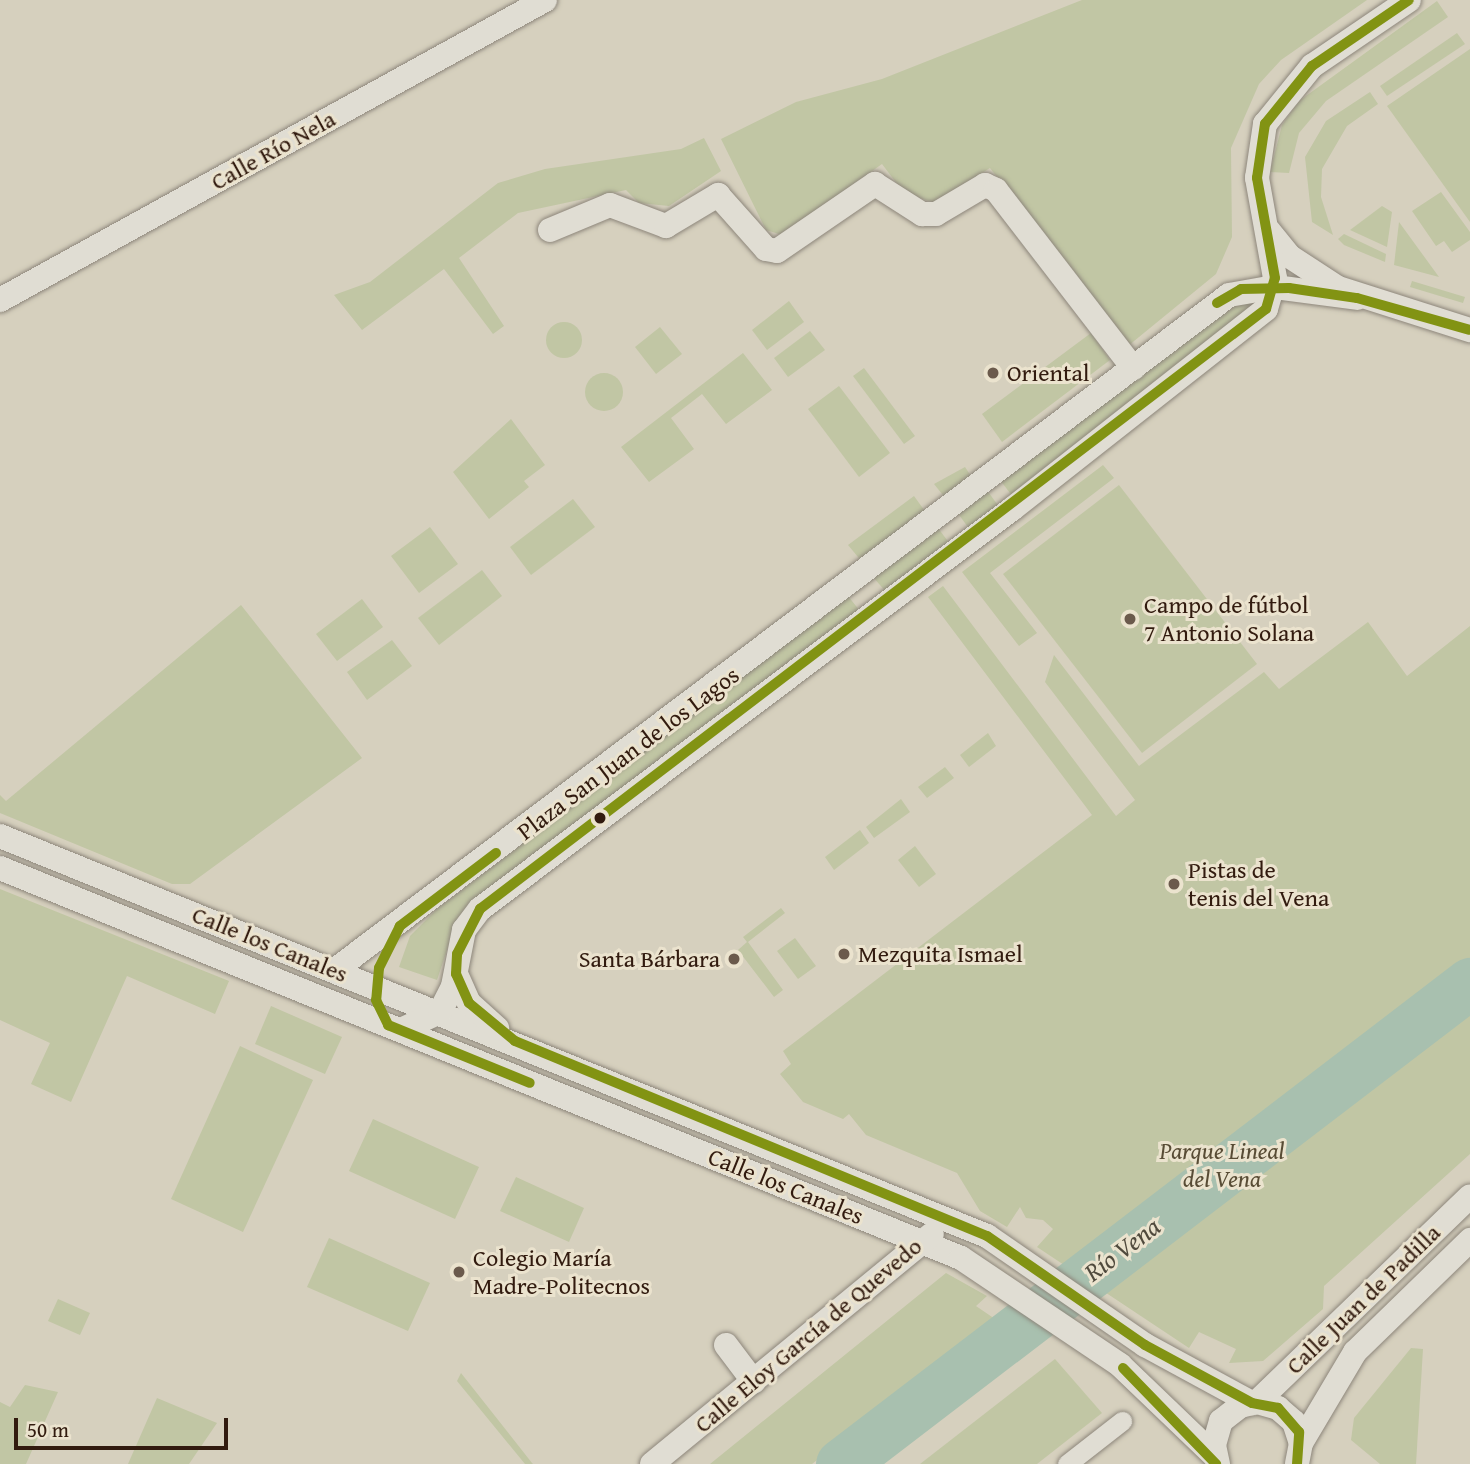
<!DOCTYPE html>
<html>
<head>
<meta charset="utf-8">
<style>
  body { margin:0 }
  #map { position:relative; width:1470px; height:1464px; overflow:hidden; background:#d6d0be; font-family:"Gentium Book Plus",serif }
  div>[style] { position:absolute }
  .green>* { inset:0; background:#c1c6a4 }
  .round { border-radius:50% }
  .river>* { height:51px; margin:-25.5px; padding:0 25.5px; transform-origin:25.5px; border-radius:25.5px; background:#a8c0af }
  .roads { filter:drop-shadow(0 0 2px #8d867b) drop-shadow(0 0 2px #8d867b) }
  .pedestrian>* { height:19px; margin:-9.5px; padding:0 9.5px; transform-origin:9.5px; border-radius:9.5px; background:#e0ddd3 }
  .minor>* { height:24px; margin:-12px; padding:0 12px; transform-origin:12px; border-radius:12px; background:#e0ddd3 }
  .bus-1>* { height:10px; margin:-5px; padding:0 5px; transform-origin:5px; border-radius:5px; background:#829313 }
  .dots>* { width:19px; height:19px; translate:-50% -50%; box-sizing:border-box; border:4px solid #ebe3ce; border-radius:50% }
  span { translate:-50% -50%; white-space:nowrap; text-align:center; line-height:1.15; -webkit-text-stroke:6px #ebe3ce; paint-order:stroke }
  .street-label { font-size:24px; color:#321b0f }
  .poi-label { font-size:24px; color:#321b0f }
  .left { translate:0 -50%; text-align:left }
  .right { translate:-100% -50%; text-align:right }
  .park-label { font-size:24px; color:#584c35; font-style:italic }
  .water-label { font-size:26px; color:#504a3d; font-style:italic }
  .scale { position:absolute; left:14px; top:1418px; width:214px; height:32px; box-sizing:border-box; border:4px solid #321b0f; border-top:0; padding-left:9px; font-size:21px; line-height:24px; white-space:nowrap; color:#321b0f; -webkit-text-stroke:5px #ebe3ce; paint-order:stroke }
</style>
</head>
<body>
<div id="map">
  <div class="green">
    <i style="clip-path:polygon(1082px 0,1367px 0,1281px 60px,1259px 84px,1231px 148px,1232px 237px,1216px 274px,1128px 346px,990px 168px,935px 203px,904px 193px,882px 164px,782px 235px,766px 230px,721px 139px,796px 102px,882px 79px)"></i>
    <i style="clip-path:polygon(1437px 1px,1448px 17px,1326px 101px,1299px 133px,1289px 173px,1270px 172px,1282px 125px,1299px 101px)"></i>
    <i style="clip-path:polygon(1457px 33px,1465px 44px,1387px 96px,1380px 86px)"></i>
    <i style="clip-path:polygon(1470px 49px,1470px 222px,1387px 106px)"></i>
    <i style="clip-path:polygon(1370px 92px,1378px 104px,1347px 126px,1322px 169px,1321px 197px,1333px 235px,1312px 222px,1305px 157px,1326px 121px)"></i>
    <i style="clip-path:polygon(704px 138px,721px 171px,669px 206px,639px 203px,626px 190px,518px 213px,459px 258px,504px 326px,493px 334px,444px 269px,362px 330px,334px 295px,370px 282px,498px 183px,545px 169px,681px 149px)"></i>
    <i style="clip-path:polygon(1441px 192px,1470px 232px,1470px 240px,1452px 252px,1444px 241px,1436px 246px,1412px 211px)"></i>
    <i style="clip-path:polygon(1382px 206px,1392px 212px,1387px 247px,1350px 230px)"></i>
    <i style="clip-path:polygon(1399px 222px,1439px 277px,1394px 265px)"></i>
    <i style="clip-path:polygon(1344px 234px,1386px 254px,1385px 262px,1344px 245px,1338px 239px)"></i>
    <i style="clip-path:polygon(1412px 281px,1465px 297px,1463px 303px,1410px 287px)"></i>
    <i style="clip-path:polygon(1247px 297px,1257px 306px,1013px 497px,1000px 480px)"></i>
    <i style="clip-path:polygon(789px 301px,804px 322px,767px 350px,752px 330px)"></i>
    <i class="round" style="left:546px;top:322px;width:36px;height:36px"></i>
    <i style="clip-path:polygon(660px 327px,682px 354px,656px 374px,635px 347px)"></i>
    <i style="clip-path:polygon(810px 331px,825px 350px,788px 377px,774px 358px)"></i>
    <i style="clip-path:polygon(1091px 333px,1110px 360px,1002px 442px,982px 414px)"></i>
    <i style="clip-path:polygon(743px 353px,772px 390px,726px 424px,702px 394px,671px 418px,694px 449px,649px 482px,621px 447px)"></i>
    <i style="clip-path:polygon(864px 368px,915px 436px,904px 444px,853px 376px)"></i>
    <i class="round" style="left:585px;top:373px;width:38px;height:38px"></i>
    <i style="clip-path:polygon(839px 386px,890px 453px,859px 477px,808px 409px)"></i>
    <i style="clip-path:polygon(511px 419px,545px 465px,524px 481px,529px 487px,489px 519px,453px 472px)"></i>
    <i style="clip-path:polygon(1103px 465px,1114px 478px,990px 573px,1037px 633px,1019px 646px,962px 572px)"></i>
    <i style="clip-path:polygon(965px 467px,973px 479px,946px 499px,934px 484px)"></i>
    <i style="clip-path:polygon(1119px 485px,1257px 664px,1142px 753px,1003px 574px)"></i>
    <i style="clip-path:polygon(986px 489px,1000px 508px,970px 530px,957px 512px)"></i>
    <i style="clip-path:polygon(914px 496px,927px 514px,863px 563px,848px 545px)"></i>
    <i style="clip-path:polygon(573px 499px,595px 527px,531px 575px,510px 547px)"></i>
    <i style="clip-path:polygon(430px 527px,458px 564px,419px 593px,391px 556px)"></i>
    <i style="clip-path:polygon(938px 528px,950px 544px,886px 592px,873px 577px)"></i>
    <i style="clip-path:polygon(482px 570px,502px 596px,439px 645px,418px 618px)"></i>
    <i style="clip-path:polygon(943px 586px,1116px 816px,1135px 800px,1045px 682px,1054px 655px,1139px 766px,1264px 672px,1279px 689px,1368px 622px,1407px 676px,1470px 626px,1470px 1154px,1324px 1286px,1323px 1309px,1263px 1361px,1229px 1363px,1236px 1349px,1199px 1332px,1189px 1348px,1037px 1247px,1053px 1229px,1043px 1220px,1026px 1218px,1020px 1207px,1007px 1227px,980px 1211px,957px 1173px,866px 1135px,849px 1114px,843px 1119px,803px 1102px,780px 1074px,791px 1064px,783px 1051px,1092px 815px,928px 597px)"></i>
    <i style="clip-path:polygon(848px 596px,860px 611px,452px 935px,437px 980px,399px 967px,410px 936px,437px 909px)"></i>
    <i style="clip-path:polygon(362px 599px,383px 627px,337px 661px,316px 634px)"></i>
    <i style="clip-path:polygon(241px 605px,362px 758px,190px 884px,172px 884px,0 813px,0 795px,6px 801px)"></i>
    <i style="clip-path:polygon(392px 640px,412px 666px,367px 700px,347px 672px)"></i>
    <i style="clip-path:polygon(988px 733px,996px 746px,969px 767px,960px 755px)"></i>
    <i style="clip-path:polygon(945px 767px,954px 778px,927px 798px,918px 787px)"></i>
    <i style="clip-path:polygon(901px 799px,910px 812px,874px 838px,866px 827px)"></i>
    <i style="clip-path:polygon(860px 830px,869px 843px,834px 870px,825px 857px)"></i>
    <i style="clip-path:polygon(915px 846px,936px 874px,919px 887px,898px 860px)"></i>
    <i style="clip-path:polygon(0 889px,229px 981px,215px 1014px,127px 976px,71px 1102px,31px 1084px,50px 1043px,0 1020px)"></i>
    <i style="clip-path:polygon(781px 908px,785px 913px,748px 942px,783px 990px,774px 997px,738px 950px,747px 942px,743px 937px)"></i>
    <i style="clip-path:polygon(795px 938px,816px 966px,798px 979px,777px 951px)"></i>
    <i style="clip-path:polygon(271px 1006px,342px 1037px,325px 1074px,255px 1044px)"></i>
    <i style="clip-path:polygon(240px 1046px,313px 1080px,243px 1232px,171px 1199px)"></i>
    <i style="clip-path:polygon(373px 1119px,479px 1167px,455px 1219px,349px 1171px)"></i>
    <i style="clip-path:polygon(516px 1177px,584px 1208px,569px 1242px,500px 1211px)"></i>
    <i style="clip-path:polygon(329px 1238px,430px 1283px,408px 1331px,307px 1287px)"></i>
    <i style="clip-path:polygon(946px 1273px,987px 1296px,976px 1306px,995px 1319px,812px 1464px,710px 1464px)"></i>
    <i style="clip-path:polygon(58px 1299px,90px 1313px,80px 1335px,48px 1321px)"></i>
    <i style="clip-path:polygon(1411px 1348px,1423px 1349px,1416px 1464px,1380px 1464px,1351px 1440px,1354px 1418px)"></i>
    <i style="clip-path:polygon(1055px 1359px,1102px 1413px,1037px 1464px,920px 1464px)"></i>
    <i style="clip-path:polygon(461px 1373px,532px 1463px,533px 1464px,525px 1464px,457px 1381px)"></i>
    <i style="clip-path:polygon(25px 1385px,58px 1392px,26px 1464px,0 1464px,0 1402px,10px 1407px)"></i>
    <i style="clip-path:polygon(157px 1398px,217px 1423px,189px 1464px,128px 1464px)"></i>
  </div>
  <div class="river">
    <i style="left:841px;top:1464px;width:792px;rotate:-37.41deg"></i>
  </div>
  <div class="roads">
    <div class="pedestrian">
      <i style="left:1067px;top:1464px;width:70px;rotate:-38deg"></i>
    </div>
    <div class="minor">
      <i style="left:550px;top:230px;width:65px;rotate:-22.6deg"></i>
      <i style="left:610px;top:205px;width:60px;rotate:20.6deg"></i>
      <i style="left:666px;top:226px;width:61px;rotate:-30.8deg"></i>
      <i style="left:718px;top:195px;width:72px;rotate:48.4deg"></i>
      <i style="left:766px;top:249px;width:11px;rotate:10deg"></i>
      <i style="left:777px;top:251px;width:119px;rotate:-34.4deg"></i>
      <i style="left:875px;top:184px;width:56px;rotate:32.6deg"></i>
      <i style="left:922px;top:214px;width:14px"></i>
      <i style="left:936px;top:214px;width:57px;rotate:-30.6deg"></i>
      <i style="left:985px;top:185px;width:12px;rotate:24deg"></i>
      <i style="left:996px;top:190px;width:225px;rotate:52.4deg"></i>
      <i style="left:1269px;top:231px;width:32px;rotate:51deg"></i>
      <i style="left:1289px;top:256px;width:59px;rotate:33.1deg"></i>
      <i style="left:1338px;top:288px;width:139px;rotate:17.7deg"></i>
      <i style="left:0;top:300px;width:622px;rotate:-28.83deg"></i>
      <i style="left:0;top:836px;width:1065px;rotate:22.06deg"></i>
      <i style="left:987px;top:1236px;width:192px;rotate:34.6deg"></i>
      <i style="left:1145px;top:1345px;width:122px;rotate:28.5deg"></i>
      <i style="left:0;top:868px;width:1037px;rotate:22.09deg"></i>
      <i style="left:961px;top:1258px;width:192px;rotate:33.9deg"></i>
      <i style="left:1120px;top:1365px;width:130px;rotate:43.8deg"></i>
      <i style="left:335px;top:970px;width:1120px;rotate:-37.05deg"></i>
      <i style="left:1229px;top:295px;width:47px;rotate:-9.9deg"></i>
      <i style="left:1275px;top:287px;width:83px;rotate:7.6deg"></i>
      <i style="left:456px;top:974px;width:32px;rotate:66deg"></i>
      <i style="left:469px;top:1003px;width:38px;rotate:42deg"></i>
      <i style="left:401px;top:1030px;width:43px;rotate:-24.8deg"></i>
      <i style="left:440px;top:1012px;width:29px;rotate:-63deg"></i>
      <i style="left:453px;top:986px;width:57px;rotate:-78.9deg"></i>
      <i style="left:464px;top:930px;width:26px;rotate:-53deg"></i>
      <i style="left:480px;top:909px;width:666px;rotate:-36.94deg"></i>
      <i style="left:1012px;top:509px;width:323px;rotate:-38.2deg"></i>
      <i style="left:1266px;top:309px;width:32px;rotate:-74deg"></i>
      <i style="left:1275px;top:278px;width:102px;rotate:-100.2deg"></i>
      <i style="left:1257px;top:178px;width:55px;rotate:-81.6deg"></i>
      <i style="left:1265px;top:124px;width:75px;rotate:-51deg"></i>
      <i style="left:1312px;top:66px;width:117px;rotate:-34.2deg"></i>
      <i style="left:726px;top:1345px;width:46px;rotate:52.9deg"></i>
      <i style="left:1257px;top:1402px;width:296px;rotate:-44deg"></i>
      <i style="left:1301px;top:1443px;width:106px;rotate:-59.3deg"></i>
      <i style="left:1355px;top:1352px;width:161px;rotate:-44.2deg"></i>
      <i style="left:652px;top:1464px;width:362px;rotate:-39.4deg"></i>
      <i style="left:1218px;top:1464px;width:19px;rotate:-102deg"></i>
      <i style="left:1214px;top:1445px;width:25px;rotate:-74deg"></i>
      <i style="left:1221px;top:1421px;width:24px;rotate:-38deg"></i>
      <i style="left:1240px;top:1406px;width:17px;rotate:-13deg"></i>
      <i style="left:1257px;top:1402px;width:22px;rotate:16deg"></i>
      <i style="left:1278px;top:1408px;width:21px;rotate:41deg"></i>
      <i style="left:1294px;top:1422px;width:22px;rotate:72deg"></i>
      <i style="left:1301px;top:1443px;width:21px;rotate:101deg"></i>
    </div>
  </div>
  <div class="bus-1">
    <i style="left:1217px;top:303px;width:28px;rotate:-30deg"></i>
    <i style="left:1241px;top:289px;width:48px;rotate:-1.2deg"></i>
    <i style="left:1289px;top:288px;width:69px;rotate:8.4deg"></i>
    <i style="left:1357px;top:298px;width:117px;rotate:15.8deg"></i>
    <i style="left:496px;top:853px;width:121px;rotate:142.8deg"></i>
    <i style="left:400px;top:926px;width:47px;rotate:116.6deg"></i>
    <i style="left:379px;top:968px;width:32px;rotate:95deg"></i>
    <i style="left:376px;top:1000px;width:28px;rotate:64deg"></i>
    <i style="left:388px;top:1025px;width:153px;rotate:22.2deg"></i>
    <i style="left:1123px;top:1368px;width:134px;rotate:45.9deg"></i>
    <i style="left:1297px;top:1464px;width:32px;rotate:-86deg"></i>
    <i style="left:1299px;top:1432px;width:32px;rotate:-131deg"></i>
    <i style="left:1278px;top:1408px;width:26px;rotate:-169deg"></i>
    <i style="left:1252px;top:1403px;width:122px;rotate:-151.5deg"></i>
    <i style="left:1145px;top:1345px;width:192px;rotate:-145.4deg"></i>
    <i style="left:987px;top:1236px;width:511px;rotate:-157.55deg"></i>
    <i style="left:515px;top:1041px;width:60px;rotate:-140.4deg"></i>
    <i style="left:469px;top:1003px;width:32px;rotate:-114deg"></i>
    <i style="left:456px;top:974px;width:20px;rotate:-87deg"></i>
    <i style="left:457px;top:954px;width:51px;rotate:-62.9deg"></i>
    <i style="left:480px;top:909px;width:989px;rotate:-37.36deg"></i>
    <i style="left:1266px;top:309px;width:32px;rotate:-74deg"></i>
    <i style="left:1275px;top:278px;width:102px;rotate:-100.2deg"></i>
    <i style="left:1257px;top:178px;width:55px;rotate:-81.6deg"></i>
    <i style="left:1265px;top:124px;width:75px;rotate:-51deg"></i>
    <i style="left:1312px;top:66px;width:117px;rotate:-34.2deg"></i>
  </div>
  <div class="dots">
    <i style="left:993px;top:373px;background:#6b5a4c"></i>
    <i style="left:1130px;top:619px;background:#6b5a4c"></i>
    <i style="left:600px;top:818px;background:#321b0f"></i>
    <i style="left:1174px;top:884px;background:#6b5a4c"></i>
    <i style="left:844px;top:954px;background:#6b5a4c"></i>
    <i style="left:734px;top:959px;background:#6b5a4c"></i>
    <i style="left:459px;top:1272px;background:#6b5a4c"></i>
  </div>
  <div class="street-label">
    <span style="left:273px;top:150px;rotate:-29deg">Calle Río Nela</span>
    <span style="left:628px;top:753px;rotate:-37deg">Plaza San Juan de los Lagos</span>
    <span style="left:270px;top:944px;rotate:22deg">Calle los Canales</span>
    <span style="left:786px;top:1186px;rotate:22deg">Calle los Canales</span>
    <span style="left:1363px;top:1299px;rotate:-44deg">Calle Juan de Padilla</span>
    <span style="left:808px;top:1335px;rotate:-40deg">Calle Eloy García de Quevedo</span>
  </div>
  <div class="poi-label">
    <span class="left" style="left:1007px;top:373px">Oriental</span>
    <span class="left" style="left:1144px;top:619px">Campo de fútbol<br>7 Antonio Solana</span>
    <span class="left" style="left:1188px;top:884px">Pistas de<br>tenis del Vena</span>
    <span class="left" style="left:858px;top:954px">Mezquita Ismael</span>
    <span class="right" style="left:720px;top:959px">Santa Bárbara</span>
    <span class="left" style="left:473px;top:1272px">Colegio María<br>Madre-Politecnos</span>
  </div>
  <div class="park-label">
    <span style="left:1222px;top:1165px">Parque Lineal<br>del Vena</span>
  </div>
  <div class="water-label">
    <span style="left:1122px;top:1249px;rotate:-37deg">Río Vena</span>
  </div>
  <div class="scale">50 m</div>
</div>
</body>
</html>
